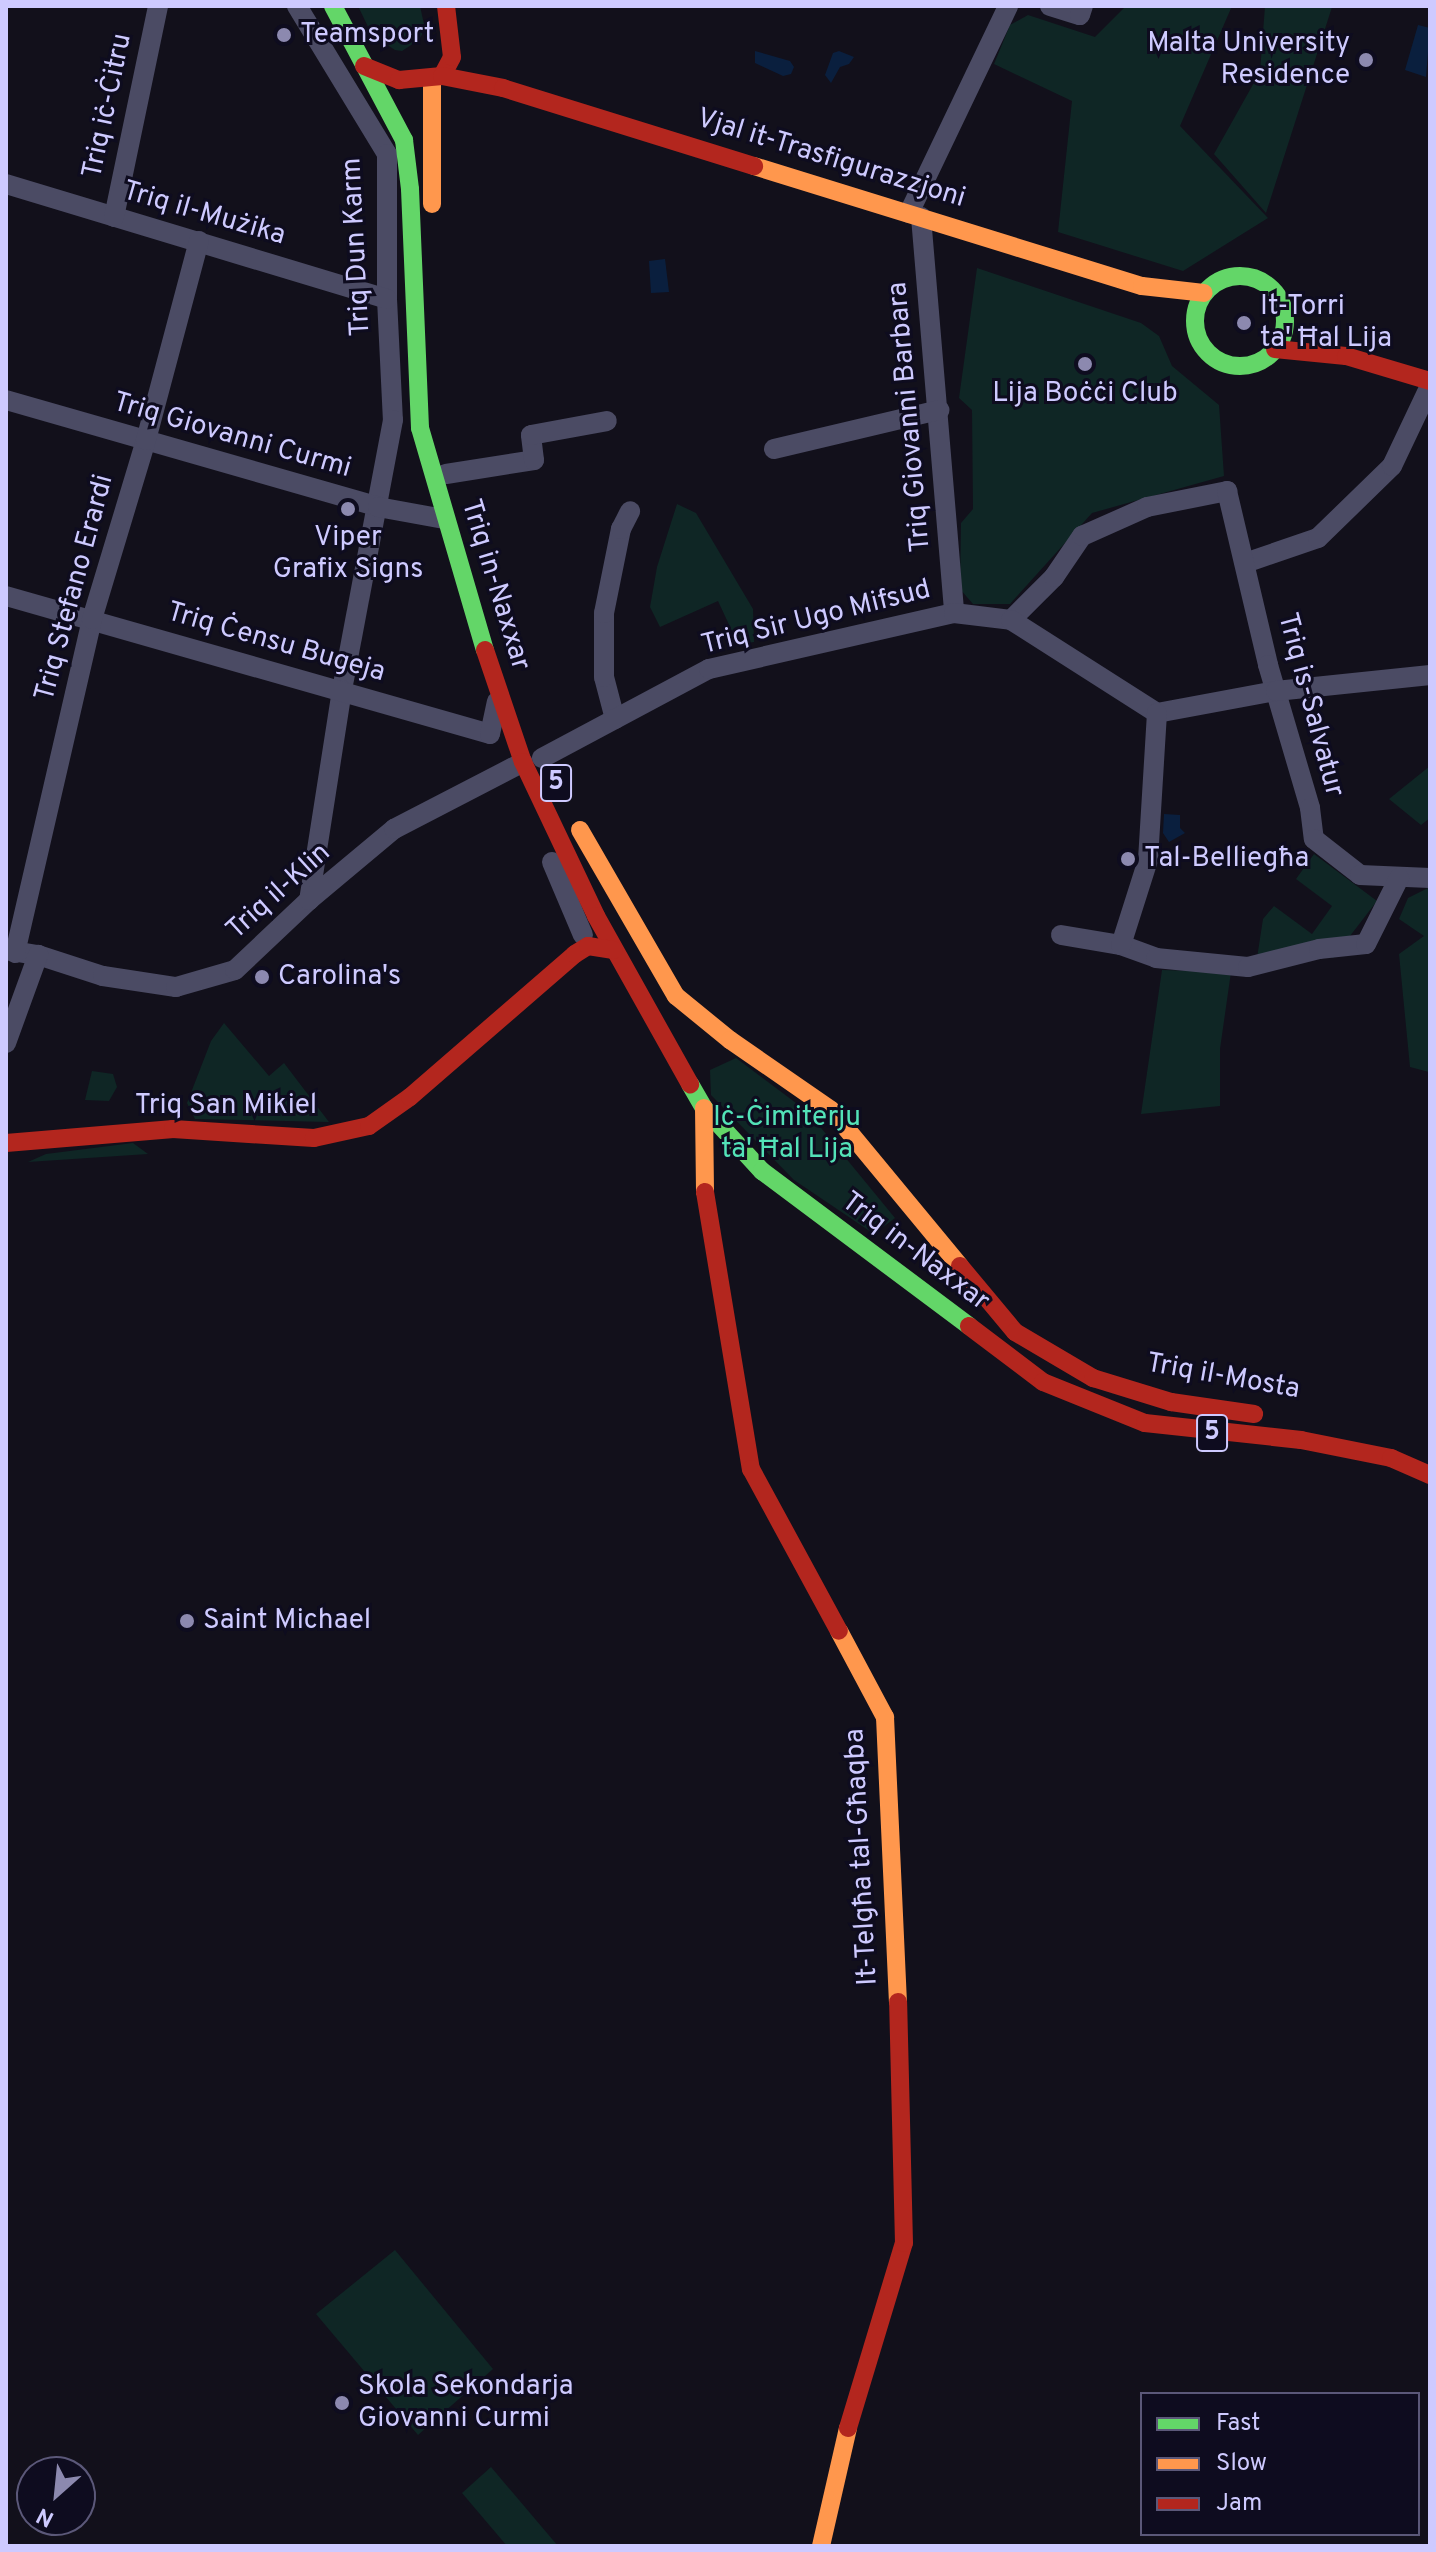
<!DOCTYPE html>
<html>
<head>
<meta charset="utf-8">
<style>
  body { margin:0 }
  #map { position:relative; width:1436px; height:2552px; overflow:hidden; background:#12101b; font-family:Overpass,sans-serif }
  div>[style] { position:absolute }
  .green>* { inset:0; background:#0f2625 }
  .water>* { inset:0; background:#0a1f3e }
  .street>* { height:20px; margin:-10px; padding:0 10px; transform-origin:10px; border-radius:10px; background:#4b4b64 }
  .fast>* { height:18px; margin:-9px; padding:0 9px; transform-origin:9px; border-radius:9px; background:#63d668 }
  .fast>.ring { margin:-9px; padding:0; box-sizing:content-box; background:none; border:18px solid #63d668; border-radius:50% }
  .slow>* { height:18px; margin:-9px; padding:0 9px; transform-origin:9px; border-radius:9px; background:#ff974d }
  .jam>* { height:18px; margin:-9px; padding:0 9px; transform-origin:9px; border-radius:9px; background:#b3261e }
  .dots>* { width:22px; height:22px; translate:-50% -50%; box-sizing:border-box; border:4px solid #0e0c1f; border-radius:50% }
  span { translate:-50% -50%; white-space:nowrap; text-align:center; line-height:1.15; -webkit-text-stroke:6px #0e0c1f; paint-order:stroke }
  .shield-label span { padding:2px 6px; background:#0e0c1f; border:2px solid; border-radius:6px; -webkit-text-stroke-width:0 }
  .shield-label { font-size:26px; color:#cecaff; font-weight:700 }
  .poi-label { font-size:28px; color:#cecaff }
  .left { translate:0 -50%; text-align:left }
  .right { translate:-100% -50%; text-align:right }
  .street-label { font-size:28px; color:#cecaff }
  .park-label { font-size:28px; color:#53e2b8 }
  .frame { position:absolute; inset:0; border:8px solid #cecaff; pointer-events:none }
  .legend { position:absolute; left:1140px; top:2392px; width:280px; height:144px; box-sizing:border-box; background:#0e0c1f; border:2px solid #5b5879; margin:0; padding:10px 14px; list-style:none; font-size:24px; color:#cecaff }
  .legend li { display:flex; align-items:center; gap:16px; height:40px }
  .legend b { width:40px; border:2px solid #5b5879 }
  .north { position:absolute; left:16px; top:2456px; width:80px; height:80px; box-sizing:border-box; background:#0e0c1f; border:2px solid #5b5879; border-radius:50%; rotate:207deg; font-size:22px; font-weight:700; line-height:32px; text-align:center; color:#cecaff }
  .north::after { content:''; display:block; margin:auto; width:28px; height:36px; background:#8c89af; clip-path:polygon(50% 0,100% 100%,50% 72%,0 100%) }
</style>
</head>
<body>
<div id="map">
  <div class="green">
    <i style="clip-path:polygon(358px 6px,420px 6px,425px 29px,419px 40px,402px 51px,395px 50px,372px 35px)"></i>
    <i style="clip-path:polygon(1126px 6px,1232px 6px,1180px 126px,1268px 218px,1183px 271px,1058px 232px,1072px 101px,994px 64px,1010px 25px,1028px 15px,1095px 37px)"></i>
    <i style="clip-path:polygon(1265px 6px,1332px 7px,1266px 213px,1214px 154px,1260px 72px)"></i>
    <i style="clip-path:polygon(977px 268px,1141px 323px,1159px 336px,1172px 366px,1219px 405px,1224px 476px,1092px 513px,1010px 604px,973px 604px,960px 589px,961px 523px,973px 509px,972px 410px,959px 398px)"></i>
    <i style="clip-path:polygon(677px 504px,696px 513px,753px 609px,754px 642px,738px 644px,718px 601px,660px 627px,650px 607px,657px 567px)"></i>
    <i style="clip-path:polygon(1430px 766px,1430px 818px,1421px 825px,1389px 799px)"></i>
    <i style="clip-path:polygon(1314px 854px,1377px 901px,1333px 958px,1326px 954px,1257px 958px,1263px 919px,1274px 906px,1312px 934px,1332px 906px,1296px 879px)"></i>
    <i style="clip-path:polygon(1430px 887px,1430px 1071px,1429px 1072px,1410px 1067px,1399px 954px,1424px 936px,1399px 919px,1408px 898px)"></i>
    <i style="clip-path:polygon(1162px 970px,1231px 972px,1220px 1049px,1220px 1106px,1141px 1114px)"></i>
    <i style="clip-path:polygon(224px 1023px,269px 1076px,284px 1063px,329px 1122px,195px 1119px,187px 1103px,211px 1041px)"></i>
    <i style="clip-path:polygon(736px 1058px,808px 1112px,895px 1218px,874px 1234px,794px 1180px,711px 1095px,710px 1070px)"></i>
    <i style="clip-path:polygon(92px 1071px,113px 1074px,117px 1087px,109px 1101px,85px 1100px)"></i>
    <i style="clip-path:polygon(133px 1143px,148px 1154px,28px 1162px,46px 1154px)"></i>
    <i style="clip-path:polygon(395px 2250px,493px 2369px,418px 2435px,316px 2314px)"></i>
    <i style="clip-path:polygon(491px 2467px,558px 2546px,507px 2546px,462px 2493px)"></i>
  </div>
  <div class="water">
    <i style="clip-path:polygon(1418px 25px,1430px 28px,1426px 77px,1405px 70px)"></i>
    <i style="clip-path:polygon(755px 51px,790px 61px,794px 67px,791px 74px,783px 76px,755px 63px)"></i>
    <i style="clip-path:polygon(839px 51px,854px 57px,849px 64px,840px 67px,831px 83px,825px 75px,833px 53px)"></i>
    <i style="clip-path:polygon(665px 259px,669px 292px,651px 293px,649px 261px)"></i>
    <i style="clip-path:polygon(1164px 814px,1180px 815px,1180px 828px,1185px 833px,1169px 842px,1163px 833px)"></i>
  </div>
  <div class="street">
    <i style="left:297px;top:6px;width:173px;rotate:58.7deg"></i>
    <i style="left:387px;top:154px;width:145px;rotate:90deg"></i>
    <i style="left:387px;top:299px;width:121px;rotate:87.2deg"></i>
    <i style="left:393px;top:420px;width:275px;rotate:100.7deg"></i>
    <i style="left:342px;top:690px;width:213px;rotate:98.9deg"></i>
    <i style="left:1050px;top:6px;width:31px;rotate:17deg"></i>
    <i style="left:1080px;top:15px;width:9px;rotate:-72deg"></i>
    <i style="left:6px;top:184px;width:398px;rotate:16.8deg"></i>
    <i style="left:909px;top:213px;width:229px;rotate:-64.4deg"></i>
    <i style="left:114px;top:217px;width:216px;rotate:-78.2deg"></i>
    <i style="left:921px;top:217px;width:397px;rotate:85.2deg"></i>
    <i style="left:6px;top:400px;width:387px;rotate:16deg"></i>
    <i style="left:378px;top:507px;width:67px;rotate:10.3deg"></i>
    <i style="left:774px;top:449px;width:170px;rotate:-13.3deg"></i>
    <i style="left:446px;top:474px;width:89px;rotate:-9deg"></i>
    <i style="left:534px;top:460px;width:25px;rotate:-97deg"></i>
    <i style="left:531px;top:435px;width:77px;rotate:-10.4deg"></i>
    <i style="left:1245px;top:563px;width:77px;rotate:-18.9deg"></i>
    <i style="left:1318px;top:538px;width:103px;rotate:-44.2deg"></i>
    <i style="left:1392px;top:466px;width:89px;rotate:-64.6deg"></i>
    <i style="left:6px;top:596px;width:503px;rotate:15.91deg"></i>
    <i style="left:490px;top:734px;width:33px;rotate:-78deg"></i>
    <i style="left:1011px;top:620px;width:61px;rotate:-45deg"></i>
    <i style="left:1054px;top:577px;width:50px;rotate:-55.7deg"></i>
    <i style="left:1082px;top:536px;width:71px;rotate:-24deg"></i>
    <i style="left:1147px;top:507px;width:82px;rotate:-11.3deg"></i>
    <i style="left:1227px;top:491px;width:179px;rotate:76.7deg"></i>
    <i style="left:1268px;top:665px;width:149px;rotate:73.6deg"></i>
    <i style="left:1310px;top:808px;width:31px;rotate:83deg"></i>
    <i style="left:1314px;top:839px;width:58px;rotate:38deg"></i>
    <i style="left:1360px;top:875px;width:70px;rotate:2.5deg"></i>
    <i style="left:615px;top:719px;width:43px;rotate:-104.7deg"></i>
    <i style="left:604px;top:677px;width:64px;rotate:-90deg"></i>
    <i style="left:604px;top:613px;width:86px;rotate:-78.6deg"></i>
    <i style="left:621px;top:529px;width:20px;rotate:-63deg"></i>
    <i style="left:542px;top:758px;width:189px;rotate:-28.1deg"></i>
    <i style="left:709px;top:669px;width:251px;rotate:-12.9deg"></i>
    <i style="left:954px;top:613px;width:57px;rotate:7deg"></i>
    <i style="left:1011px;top:620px;width:173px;rotate:32.5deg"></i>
    <i style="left:1157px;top:713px;width:121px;rotate:-10.5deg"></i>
    <i style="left:1276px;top:691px;width:155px;rotate:-5.9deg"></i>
    <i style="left:552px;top:862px;width:79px;rotate:67deg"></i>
    <i style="left:1061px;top:935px;width:61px;rotate:9.5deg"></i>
    <i style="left:1121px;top:945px;width:37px;rotate:20deg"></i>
    <i style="left:1156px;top:958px;width:92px;rotate:5.6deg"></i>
    <i style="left:1248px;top:967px;width:73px;rotate:-14.2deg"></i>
    <i style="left:1319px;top:949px;width:47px;rotate:-6.1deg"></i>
    <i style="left:1366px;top:944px;width:74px;rotate:-63.4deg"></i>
    <i style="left:1121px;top:945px;width:89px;rotate:-72.4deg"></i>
    <i style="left:1148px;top:860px;width:147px;rotate:-86.5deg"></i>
    <i style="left:6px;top:950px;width:32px;rotate:9deg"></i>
    <i style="left:38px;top:955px;width:68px;rotate:17.9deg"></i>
    <i style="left:103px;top:976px;width:74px;rotate:8.6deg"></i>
    <i style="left:176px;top:987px;width:61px;rotate:-16.1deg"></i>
    <i style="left:235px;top:970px;width:102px;rotate:-43.4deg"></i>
    <i style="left:309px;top:900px;width:111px;rotate:-39.9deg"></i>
    <i style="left:394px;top:829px;width:145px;rotate:-27.4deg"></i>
    <i style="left:15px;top:953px;width:343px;rotate:-77deg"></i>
    <i style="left:92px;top:619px;width:187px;rotate:-73.2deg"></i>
    <i style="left:146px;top:440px;width:206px;rotate:-75.1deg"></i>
    <i style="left:6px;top:1043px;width:94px;rotate:-70deg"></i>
  </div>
  <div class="fast">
    <i style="left:333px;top:6px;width:152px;rotate:62.1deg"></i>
    <i style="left:404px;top:140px;width:49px;rotate:83deg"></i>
    <i style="left:410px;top:189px;width:239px;rotate:87.6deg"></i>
    <i style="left:420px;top:428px;width:231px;rotate:73.7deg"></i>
    <i class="ring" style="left:1195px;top:276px;width:72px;height:72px"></i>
    <i style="left:690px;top:1084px;width:28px;rotate:60deg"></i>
    <i style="left:704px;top:1108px;width:86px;rotate:47.4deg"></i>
    <i style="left:762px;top:1171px;width:259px;rotate:36.8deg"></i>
  </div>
  <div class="slow">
    <i style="left:432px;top:78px;width:126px;rotate:90deg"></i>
    <i style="left:754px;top:166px;width:406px;rotate:17.2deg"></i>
    <i style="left:1142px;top:286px;width:62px;rotate:6.4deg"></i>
    <i style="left:580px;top:830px;width:192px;rotate:60deg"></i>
    <i style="left:676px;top:996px;width:70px;rotate:39.2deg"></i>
    <i style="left:730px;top:1040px;width:123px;rotate:34.7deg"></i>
    <i style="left:831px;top:1110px;width:202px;rotate:50.4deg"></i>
    <i style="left:704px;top:1108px;width:84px;rotate:89.3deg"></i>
    <i style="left:839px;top:1631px;width:98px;rotate:61.9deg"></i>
    <i style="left:885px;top:1717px;width:285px;rotate:87.4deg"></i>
    <i style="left:821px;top:2546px;width:121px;rotate:-77.1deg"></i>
  </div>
  <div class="jam">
    <i style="left:364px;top:66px;width:38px;rotate:22deg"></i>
    <i style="left:399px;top:80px;width:43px;rotate:-5.3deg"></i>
    <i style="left:442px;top:76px;width:21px;rotate:-62deg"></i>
    <i style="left:452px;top:57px;width:51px;rotate:-96.7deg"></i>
    <i style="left:442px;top:76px;width:62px;rotate:11.1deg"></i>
    <i style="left:503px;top:88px;width:263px;rotate:17.3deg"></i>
    <i style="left:1275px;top:349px;width:71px;rotate:5.6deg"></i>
    <i style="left:1346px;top:356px;width:88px;rotate:16.6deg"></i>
    <i style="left:485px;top:650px;width:118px;rotate:71.3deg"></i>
    <i style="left:523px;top:762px;width:170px;rotate:64.6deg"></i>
    <i style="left:596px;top:916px;width:193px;rotate:60.8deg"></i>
    <i style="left:6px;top:1143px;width:168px;rotate:-4.8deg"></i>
    <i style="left:173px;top:1129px;width:141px;rotate:3.7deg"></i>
    <i style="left:314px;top:1138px;width:56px;rotate:-12.3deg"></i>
    <i style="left:369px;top:1126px;width:50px;rotate:-35.3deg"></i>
    <i style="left:410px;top:1097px;width:218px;rotate:-40.9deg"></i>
    <i style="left:575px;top:954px;width:15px;rotate:-32deg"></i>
    <i style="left:588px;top:946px;width:26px;rotate:9deg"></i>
    <i style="left:705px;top:1192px;width:281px;rotate:80.6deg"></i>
    <i style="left:751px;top:1469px;width:184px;rotate:61.5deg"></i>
    <i style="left:960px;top:1266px;width:86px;rotate:50.2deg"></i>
    <i style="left:1015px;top:1332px;width:91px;rotate:30.5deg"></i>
    <i style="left:1093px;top:1378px;width:82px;rotate:17.1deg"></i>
    <i style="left:1171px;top:1402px;width:84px;rotate:8.2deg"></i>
    <i style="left:969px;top:1326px;width:93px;rotate:37.1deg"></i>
    <i style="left:1043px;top:1382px;width:110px;rotate:21.9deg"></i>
    <i style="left:1145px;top:1423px;width:157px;rotate:6.2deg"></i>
    <i style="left:1301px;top:1440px;width:92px;rotate:11.3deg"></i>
    <i style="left:1391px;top:1458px;width:43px;rotate:23.6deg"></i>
    <i style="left:848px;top:2428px;width:193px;rotate:-73.2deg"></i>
    <i style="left:904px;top:2243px;width:241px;rotate:-91.4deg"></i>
  </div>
  <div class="dots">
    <i style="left:284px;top:35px;background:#8c89af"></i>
    <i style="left:1366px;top:60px;background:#8c89af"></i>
    <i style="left:1244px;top:323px;background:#8c89af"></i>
    <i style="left:1085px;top:364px;background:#8c89af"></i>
    <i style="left:348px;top:509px;background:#8c89af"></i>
    <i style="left:1128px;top:859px;background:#8c89af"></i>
    <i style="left:262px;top:977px;background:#8c89af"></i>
    <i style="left:187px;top:1621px;background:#8c89af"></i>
    <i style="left:342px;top:2403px;background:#8c89af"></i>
  </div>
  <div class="shield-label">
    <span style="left:556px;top:783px">5</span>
    <span style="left:1212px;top:1433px">5</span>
  </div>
  <div class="poi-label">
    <span class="left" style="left:300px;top:35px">Teamsport</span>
    <span class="right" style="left:1350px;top:60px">Malta University<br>Residence</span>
    <span class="left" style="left:1260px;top:323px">It-Torri<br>ta' Ħal Lija</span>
    <span style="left:1085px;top:394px">Lija Boċċi Club</span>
    <span style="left:348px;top:554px">Viper<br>Grafix Signs</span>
    <span class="left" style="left:1144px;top:859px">Tal-Belliegħa</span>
    <span class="left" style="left:278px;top:977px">Carolina's</span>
    <span class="left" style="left:203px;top:1621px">Saint Michael</span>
    <span class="left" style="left:358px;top:2403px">Skola Sekondarja<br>Giovanni Curmi</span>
  </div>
  <div class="street-label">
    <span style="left:108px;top:106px;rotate:-78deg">Triq iċ-Ċitru</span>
    <span style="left:831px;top:159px;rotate:17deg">Vjal it-Trasfigurazzjoni</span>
    <span style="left:204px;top:214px;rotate:16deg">Triq il-Mużika</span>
    <span style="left:357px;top:247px;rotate:-93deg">Triq Dun Karm</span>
    <span style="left:910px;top:417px;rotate:-95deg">Triq Giovanni Barbara</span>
    <span style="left:232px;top:436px;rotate:16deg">Triq Giovanni Curmi</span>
    <span style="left:495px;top:585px;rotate:73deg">Triq in-Naxxar</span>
    <span style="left:75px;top:588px;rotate:-75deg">Triq Stefano Erardi</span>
    <span style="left:816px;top:618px;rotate:-14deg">Triq Sir Ugo Mifsud</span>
    <span style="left:276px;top:643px;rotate:16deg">Triq Ċensu Bugeja</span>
    <span style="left:1310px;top:705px;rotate:75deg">Triq is-Salvatur</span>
    <span style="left:279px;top:892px;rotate:-42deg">Triq il-Klin</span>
    <span style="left:226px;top:1106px">Triq San Mikiel</span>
    <span style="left:915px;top:1252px;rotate:37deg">Triq in-Naxxar</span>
    <span style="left:1223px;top:1377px;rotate:10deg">Triq il-Mosta</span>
    <span style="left:862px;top:1857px;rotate:-93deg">It-Telgħa tal-Għaqba</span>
  </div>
  <div class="park-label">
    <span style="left:787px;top:1134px">Iċ-Ċimiterju<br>ta' Ħal Lija</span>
  </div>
  <div class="frame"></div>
  <ul class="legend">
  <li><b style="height:10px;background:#63d668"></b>Fast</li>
  <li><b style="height:10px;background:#ff974d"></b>Slow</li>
  <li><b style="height:10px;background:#b3261e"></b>Jam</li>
  </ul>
  <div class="north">N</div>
</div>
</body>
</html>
